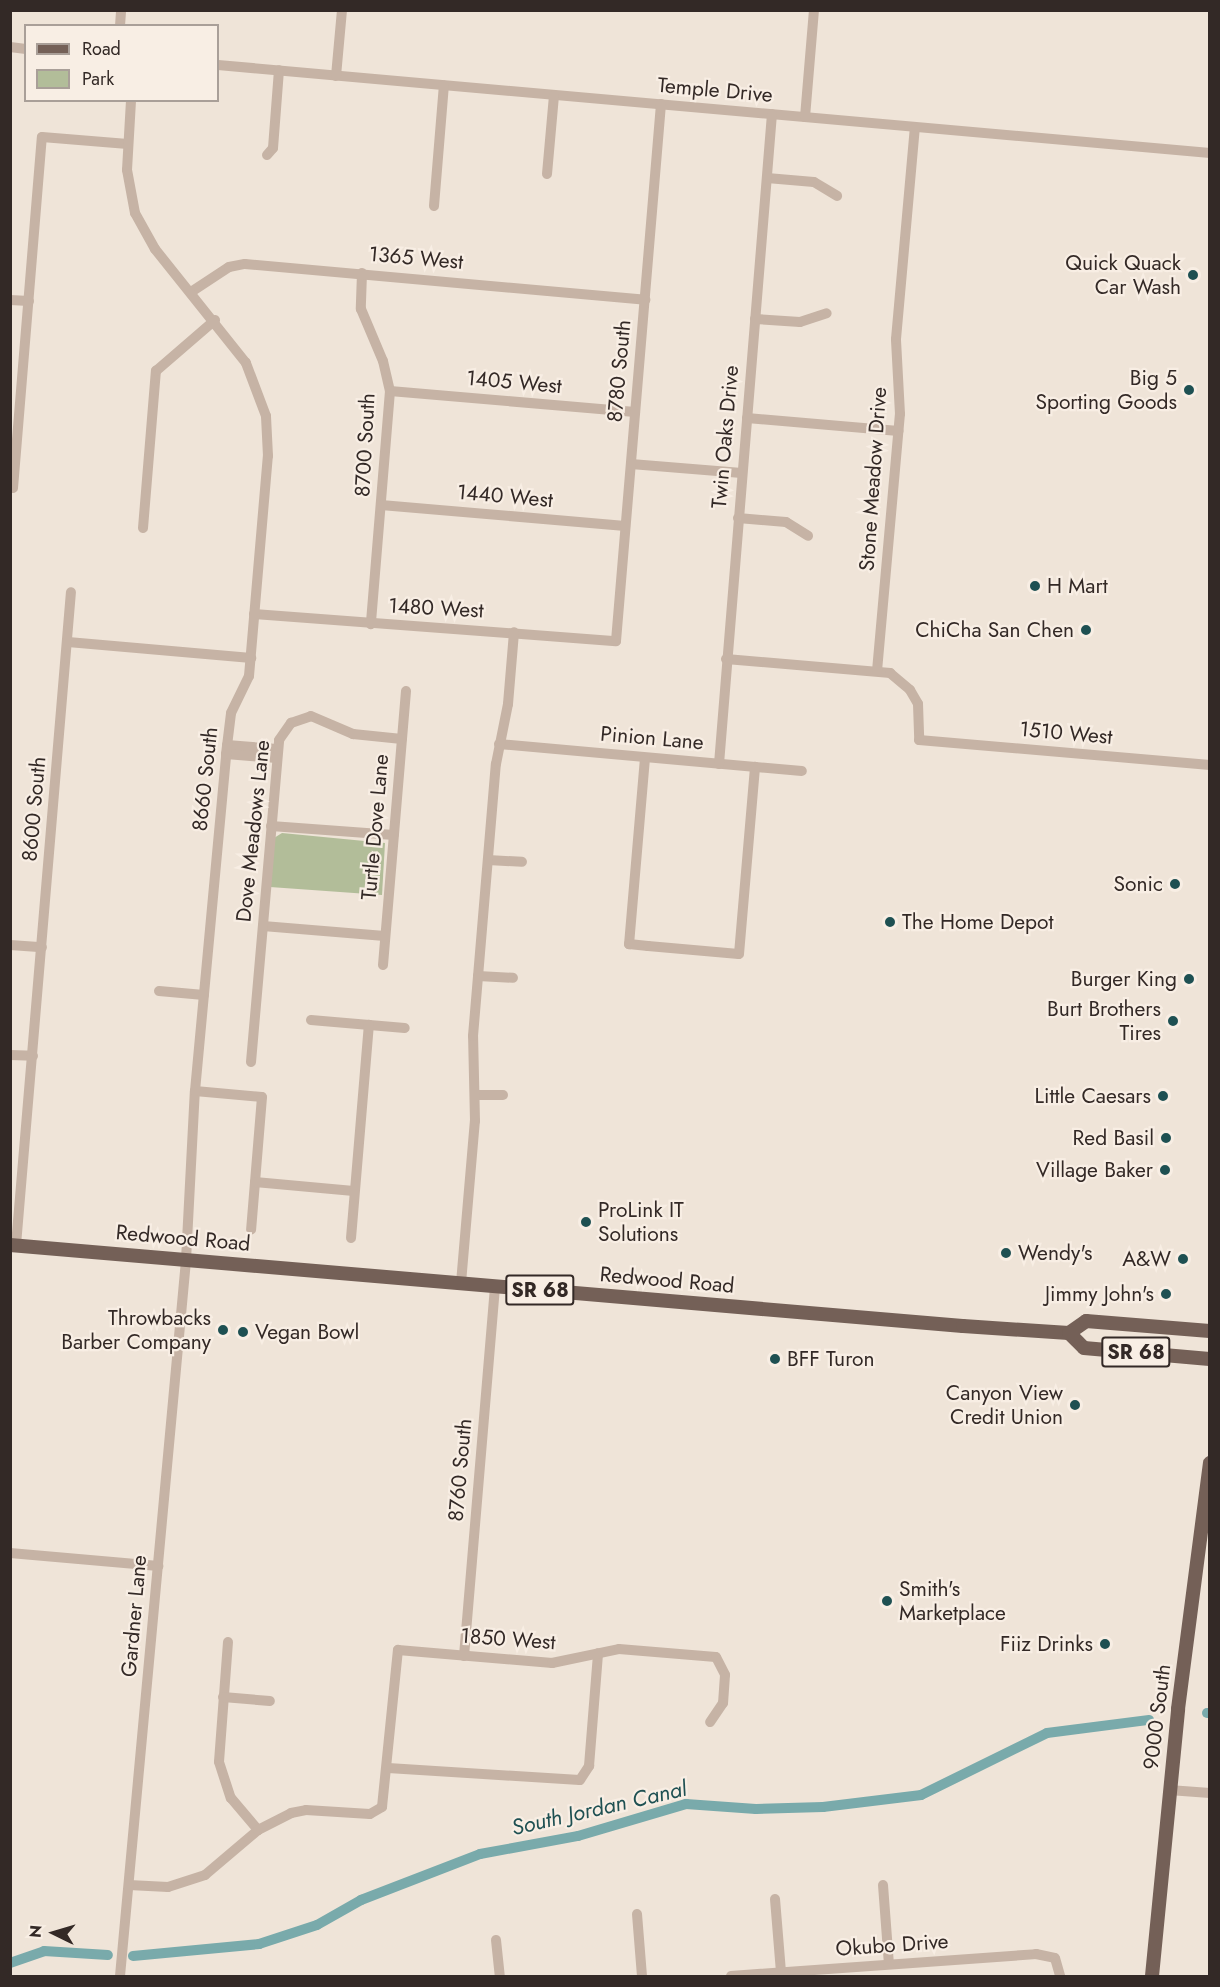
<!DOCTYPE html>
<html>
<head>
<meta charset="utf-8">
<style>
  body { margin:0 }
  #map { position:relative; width:1220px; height:1987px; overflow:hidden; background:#efe4d8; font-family:Jost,sans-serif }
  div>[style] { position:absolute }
  .green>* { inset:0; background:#b2bd99 }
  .canal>* { height:10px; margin:-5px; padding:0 5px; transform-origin:5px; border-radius:5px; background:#79aaab }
  .minor>* { height:10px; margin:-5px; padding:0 5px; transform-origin:5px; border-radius:5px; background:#c6b3a5 }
  .major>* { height:14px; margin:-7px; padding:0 7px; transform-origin:7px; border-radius:7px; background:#746057 }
  .dots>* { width:16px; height:16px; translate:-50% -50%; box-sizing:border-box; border:3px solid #f8eee4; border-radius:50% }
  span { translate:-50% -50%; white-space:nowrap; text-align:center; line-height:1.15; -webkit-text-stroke:4.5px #f8eee4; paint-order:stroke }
  .shield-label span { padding:2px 4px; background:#f8eee4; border:2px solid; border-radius:4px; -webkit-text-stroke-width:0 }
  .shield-label { font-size:20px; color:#332926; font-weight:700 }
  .street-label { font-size:21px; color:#332926 }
  .poi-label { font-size:21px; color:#332926 }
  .right { translate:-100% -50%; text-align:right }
  .left { translate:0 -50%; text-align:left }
  .water-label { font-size:22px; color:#1e5052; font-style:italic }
  .frame { position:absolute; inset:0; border:12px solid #332926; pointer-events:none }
  .legend { position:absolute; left:24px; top:24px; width:195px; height:78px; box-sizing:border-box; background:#f8eee4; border:2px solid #a99f98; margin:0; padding:8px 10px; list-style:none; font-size:18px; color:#332926 }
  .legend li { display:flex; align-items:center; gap:12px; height:30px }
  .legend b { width:30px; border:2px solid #a99f98 }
  .north { position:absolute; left:24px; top:1903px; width:60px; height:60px; -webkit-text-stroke:4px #f8eee4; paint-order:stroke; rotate:275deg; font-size:16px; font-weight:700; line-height:24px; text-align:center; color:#332926 }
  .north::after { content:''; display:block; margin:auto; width:21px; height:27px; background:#332926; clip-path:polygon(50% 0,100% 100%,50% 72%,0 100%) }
</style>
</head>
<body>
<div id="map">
  <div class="green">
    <i style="clip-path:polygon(282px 833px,385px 843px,382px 895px,270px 887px,274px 838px)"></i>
  </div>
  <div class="canal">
    <i style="left:1207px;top:1713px;width:3px"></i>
    <i style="left:133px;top:1956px;width:127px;rotate:-5.4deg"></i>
    <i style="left:259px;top:1944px;width:61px;rotate:-18.1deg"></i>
    <i style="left:317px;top:1925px;width:51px;rotate:-29.6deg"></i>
    <i style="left:361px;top:1900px;width:128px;rotate:-21.1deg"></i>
    <i style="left:480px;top:1854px;width:100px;rotate:-10.4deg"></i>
    <i style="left:578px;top:1836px;width:113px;rotate:-16.5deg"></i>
    <i style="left:686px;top:1804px;width:70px;rotate:4.1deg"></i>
    <i style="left:756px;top:1809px;width:67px;rotate:-1.7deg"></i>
    <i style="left:823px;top:1807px;width:99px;rotate:-7deg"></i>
    <i style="left:921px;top:1795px;width:140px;rotate:-26.2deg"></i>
    <i style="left:1047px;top:1733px;width:103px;rotate:-7.3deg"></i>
    <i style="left:10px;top:1963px;width:36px;rotate:-19deg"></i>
    <i style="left:44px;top:1951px;width:64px;rotate:3.6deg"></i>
  </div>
  <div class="minor">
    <i style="left:120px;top:26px;width:16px;rotate:-86deg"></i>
    <i style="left:10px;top:47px;width:16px;rotate:7deg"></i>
    <i style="left:218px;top:65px;width:996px;rotate:5.07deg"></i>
    <i style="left:336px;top:76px;width:66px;rotate:-84.8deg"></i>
    <i style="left:805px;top:117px;width:107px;rotate:-85.2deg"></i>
    <i style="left:267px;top:155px;width:9px;rotate:-49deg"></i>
    <i style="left:273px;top:148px;width:78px;rotate:-85.6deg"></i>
    <i style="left:547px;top:174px;width:79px;rotate:-84.9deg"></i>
    <i style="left:767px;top:178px;width:47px;rotate:4.9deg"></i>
    <i style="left:814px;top:182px;width:27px;rotate:31deg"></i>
    <i style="left:434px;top:206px;width:121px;rotate:-85.3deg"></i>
    <i style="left:362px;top:273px;width:36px;rotate:92deg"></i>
    <i style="left:361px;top:309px;width:56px;rotate:67.1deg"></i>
    <i style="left:383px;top:361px;width:31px;rotate:77deg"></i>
    <i style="left:390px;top:391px;width:234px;rotate:94.7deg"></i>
    <i style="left:191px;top:292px;width:45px;rotate:-33.3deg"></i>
    <i style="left:229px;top:267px;width:16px;rotate:-11deg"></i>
    <i style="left:245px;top:264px;width:402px;rotate:5.1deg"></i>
    <i style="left:10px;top:300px;width:19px;rotate:3deg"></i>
    <i style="left:755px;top:319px;width:45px;rotate:3.8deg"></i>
    <i style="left:800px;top:322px;width:28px;rotate:-18deg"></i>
    <i style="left:390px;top:391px;width:246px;rotate:4.9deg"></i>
    <i style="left:747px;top:418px;width:152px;rotate:4.9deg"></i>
    <i style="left:631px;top:464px;width:111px;rotate:4.6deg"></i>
    <i style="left:13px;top:488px;width:352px;rotate:-85.3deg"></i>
    <i style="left:42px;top:137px;width:86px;rotate:4.7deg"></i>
    <i style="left:381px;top:505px;width:245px;rotate:4.9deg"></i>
    <i style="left:738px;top:518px;width:48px;rotate:4.8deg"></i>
    <i style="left:786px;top:522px;width:26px;rotate:32deg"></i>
    <i style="left:143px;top:528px;width:158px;rotate:-85.3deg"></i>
    <i style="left:156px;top:371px;width:78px;rotate:-40.8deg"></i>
    <i style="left:254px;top:614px;width:363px;rotate:4.3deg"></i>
    <i style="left:616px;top:641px;width:539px;rotate:-85.21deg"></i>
    <i style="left:68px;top:642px;width:184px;rotate:5deg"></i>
    <i style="left:726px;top:659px;width:165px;rotate:4.9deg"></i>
    <i style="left:890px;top:673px;width:26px;rotate:40deg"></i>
    <i style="left:910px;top:690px;width:16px;rotate:60deg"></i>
    <i style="left:918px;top:704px;width:36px;rotate:88deg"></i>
    <i style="left:919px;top:740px;width:292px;rotate:4.9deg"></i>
    <i style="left:877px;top:671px;width:258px;rotate:-84.9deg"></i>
    <i style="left:900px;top:414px;width:75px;rotate:-93.1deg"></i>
    <i style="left:896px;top:339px;width:212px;rotate:-84.9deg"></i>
    <i style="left:499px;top:744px;width:304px;rotate:5.1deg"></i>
    <i style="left:227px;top:745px;width:50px;rotate:4.6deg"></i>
    <i style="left:226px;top:754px;width:51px;rotate:4.5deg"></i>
    <i style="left:645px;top:758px;width:187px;rotate:94.9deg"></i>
    <i style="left:629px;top:944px;width:19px;rotate:6deg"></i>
    <i style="left:648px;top:946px;width:91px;rotate:5deg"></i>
    <i style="left:739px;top:954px;width:188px;rotate:-85.1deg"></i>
    <i style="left:719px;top:764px;width:652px;rotate:-85.34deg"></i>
    <i style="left:271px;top:826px;width:123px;rotate:4.2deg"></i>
    <i style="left:488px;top:860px;width:34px;rotate:3deg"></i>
    <i style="left:263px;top:926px;width:122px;rotate:4.7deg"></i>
    <i style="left:10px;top:945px;width:32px;rotate:4deg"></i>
    <i style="left:383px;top:965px;width:275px;rotate:-85.2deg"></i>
    <i style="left:478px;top:976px;width:35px;rotate:3deg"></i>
    <i style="left:159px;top:991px;width:45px;rotate:5.1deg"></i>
    <i style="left:311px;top:1020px;width:94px;rotate:4.9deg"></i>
    <i style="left:10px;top:1055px;width:23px;rotate:2deg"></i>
    <i style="left:251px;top:1062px;width:323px;rotate:-85deg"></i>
    <i style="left:279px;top:740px;width:21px;rotate:-55deg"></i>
    <i style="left:291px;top:723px;width:21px;rotate:-19deg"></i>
    <i style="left:311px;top:716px;width:46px;rotate:23.2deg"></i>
    <i style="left:353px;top:734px;width:49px;rotate:5.8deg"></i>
    <i style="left:195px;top:1091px;width:67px;rotate:5.1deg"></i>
    <i style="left:262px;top:1097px;width:133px;rotate:94.7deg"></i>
    <i style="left:476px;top:1095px;width:27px"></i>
    <i style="left:255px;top:1182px;width:99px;rotate:5.2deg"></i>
    <i style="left:351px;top:1238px;width:214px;rotate:-85.2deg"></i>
    <i style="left:16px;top:1245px;width:655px;rotate:-85.19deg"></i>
    <i style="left:461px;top:1283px;width:163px;rotate:-85.1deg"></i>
    <i style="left:475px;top:1121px;width:85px;rotate:-91.3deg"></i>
    <i style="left:473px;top:1036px;width:273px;rotate:-85.2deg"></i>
    <i style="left:496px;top:764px;width:61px;rotate:-78.7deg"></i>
    <i style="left:508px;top:704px;width:72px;rotate:-85.2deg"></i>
    <i style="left:10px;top:1553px;width:149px;rotate:5deg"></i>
    <i style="left:228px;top:1642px;width:120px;rotate:94.3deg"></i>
    <i style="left:219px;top:1762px;width:38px;rotate:72deg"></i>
    <i style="left:231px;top:1798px;width:42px;rotate:49.8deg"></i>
    <i style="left:464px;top:1656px;width:371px;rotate:-85.2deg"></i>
    <i style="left:223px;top:1697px;width:47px;rotate:4.9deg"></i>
    <i style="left:388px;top:1768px;width:192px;rotate:3.6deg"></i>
    <i style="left:580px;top:1780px;width:17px;rotate:-57deg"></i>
    <i style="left:589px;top:1766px;width:113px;rotate:-85.4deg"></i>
    <i style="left:1169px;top:1790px;width:41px;rotate:4.2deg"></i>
    <i style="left:129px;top:1885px;width:39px;rotate:3deg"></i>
    <i style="left:168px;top:1887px;width:39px;rotate:-18deg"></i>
    <i style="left:205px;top:1875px;width:70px;rotate:-40.3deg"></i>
    <i style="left:258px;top:1830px;width:37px;rotate:-27deg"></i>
    <i style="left:291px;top:1813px;width:15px;rotate:-11deg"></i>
    <i style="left:306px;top:1810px;width:64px;rotate:3.6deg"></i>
    <i style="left:370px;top:1814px;width:14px;rotate:-30deg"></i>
    <i style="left:382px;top:1807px;width:158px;rotate:-84.2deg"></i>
    <i style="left:398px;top:1650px;width:155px;rotate:4.8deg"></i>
    <i style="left:552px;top:1663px;width:68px;rotate:-11.8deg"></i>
    <i style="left:619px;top:1649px;width:97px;rotate:4.7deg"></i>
    <i style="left:716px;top:1657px;width:20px;rotate:63deg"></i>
    <i style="left:725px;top:1675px;width:28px;rotate:94deg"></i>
    <i style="left:723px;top:1703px;width:23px;rotate:124deg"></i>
    <i style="left:883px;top:1885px;width:79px;rotate:85.7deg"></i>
    <i style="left:775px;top:1899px;width:73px;rotate:85.3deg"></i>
    <i style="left:637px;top:1914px;width:62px;rotate:85.4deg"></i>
    <i style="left:496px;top:1940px;width:36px;rotate:84deg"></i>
    <i style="left:120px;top:1976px;width:719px;rotate:-84.73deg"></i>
    <i style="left:186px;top:1260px;width:169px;rotate:-87deg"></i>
    <i style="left:195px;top:1091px;width:338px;rotate:-84.7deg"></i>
    <i style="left:226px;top:754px;width:41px;rotate:-83deg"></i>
    <i style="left:231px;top:713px;width:41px;rotate:-64.1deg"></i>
    <i style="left:249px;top:676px;width:221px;rotate:-85.1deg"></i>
    <i style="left:268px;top:456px;width:40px;rotate:-92.9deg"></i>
    <i style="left:266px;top:416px;width:57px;rotate:-110.7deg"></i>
    <i style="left:246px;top:363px;width:146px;rotate:-128.6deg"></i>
    <i style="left:155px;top:249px;width:41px;rotate:-119.1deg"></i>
    <i style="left:135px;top:213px;width:44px;rotate:-100.5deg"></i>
    <i style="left:127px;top:170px;width:70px;rotate:-86.7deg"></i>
    <i style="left:731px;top:1976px;width:306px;rotate:-4.1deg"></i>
    <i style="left:1036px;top:1954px;width:19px;rotate:12deg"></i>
    <i style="left:1055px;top:1958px;width:19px;rotate:74deg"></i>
  </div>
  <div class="major">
    <i style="left:10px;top:1245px;width:956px;rotate:4.86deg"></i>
    <i style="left:963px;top:1326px;width:106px;rotate:3.8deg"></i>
    <i style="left:1069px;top:1333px;width:21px;rotate:-35deg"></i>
    <i style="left:1086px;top:1321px;width:124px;rotate:4.6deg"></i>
    <i style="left:1069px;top:1333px;width:21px;rotate:45deg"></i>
    <i style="left:1084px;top:1348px;width:126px;rotate:5deg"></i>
    <i style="left:1152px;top:1976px;width:268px;rotate:-84.4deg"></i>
    <i style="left:1178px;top:1709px;width:248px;rotate:-82.6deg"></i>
  </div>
  <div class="dots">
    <i style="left:1193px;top:275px;background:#1e5052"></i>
    <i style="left:1189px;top:390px;background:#1e5052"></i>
    <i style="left:1035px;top:586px;background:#1e5052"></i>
    <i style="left:1086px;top:630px;background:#1e5052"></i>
    <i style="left:1175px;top:884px;background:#1e5052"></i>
    <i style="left:890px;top:922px;background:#1e5052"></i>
    <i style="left:1189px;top:979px;background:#1e5052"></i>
    <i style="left:1173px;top:1021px;background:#1e5052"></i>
    <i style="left:1163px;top:1096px;background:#1e5052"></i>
    <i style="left:1166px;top:1138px;background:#1e5052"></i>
    <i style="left:1165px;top:1170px;background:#1e5052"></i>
    <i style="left:586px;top:1222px;background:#1e5052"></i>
    <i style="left:1006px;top:1253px;background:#1e5052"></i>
    <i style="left:1183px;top:1259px;background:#1e5052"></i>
    <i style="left:1166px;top:1294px;background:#1e5052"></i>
    <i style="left:223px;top:1330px;background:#1e5052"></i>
    <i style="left:243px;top:1332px;background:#1e5052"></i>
    <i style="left:775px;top:1359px;background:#1e5052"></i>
    <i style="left:1075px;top:1405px;background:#1e5052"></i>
    <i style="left:887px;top:1601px;background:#1e5052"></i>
    <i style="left:1105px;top:1644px;background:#1e5052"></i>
  </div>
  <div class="shield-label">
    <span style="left:540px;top:1290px">SR 68</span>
    <span style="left:1136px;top:1352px">SR 68</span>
  </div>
  <div class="street-label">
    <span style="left:715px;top:90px;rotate:5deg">Temple Drive</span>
    <span style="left:416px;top:258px;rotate:5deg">1365 West</span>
    <span style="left:619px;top:371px;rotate:-85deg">8780 South</span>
    <span style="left:514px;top:382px;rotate:5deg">1405 West</span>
    <span style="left:725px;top:437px;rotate:-85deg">Twin Oaks Drive</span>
    <span style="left:365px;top:445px;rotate:-87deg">8700 South</span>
    <span style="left:873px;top:479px;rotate:-86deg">Stone Meadow Drive</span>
    <span style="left:505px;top:496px;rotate:5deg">1440 West</span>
    <span style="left:436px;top:608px;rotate:3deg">1480 West</span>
    <span style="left:1066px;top:733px;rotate:5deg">1510 West</span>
    <span style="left:652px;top:738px;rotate:5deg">Pinion Lane</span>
    <span style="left:205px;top:779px;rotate:-84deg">8660 South</span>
    <span style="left:34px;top:809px;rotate:-85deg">8600 South</span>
    <span style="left:375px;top:827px;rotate:-85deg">Turtle Dove Lane</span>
    <span style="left:253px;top:831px;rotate:-84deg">Dove Meadows Lane</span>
    <span style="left:183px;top:1238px;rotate:5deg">Redwood Road</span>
    <span style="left:667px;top:1280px;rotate:5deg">Redwood Road</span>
    <span style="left:460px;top:1470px;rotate:-85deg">8760 South</span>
    <span style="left:134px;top:1616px;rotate:-85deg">Gardner Lane</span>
    <span style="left:508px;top:1639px;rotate:4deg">1850 West</span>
    <span style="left:1157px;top:1717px;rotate:-83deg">9000 South</span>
    <span style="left:892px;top:1945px;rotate:-4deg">Okubo Drive</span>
  </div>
  <div class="poi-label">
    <span class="right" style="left:1181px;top:275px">Quick Quack<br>Car Wash</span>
    <span class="right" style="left:1177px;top:390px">Big 5<br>Sporting Goods</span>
    <span class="left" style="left:1047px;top:586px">H Mart</span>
    <span class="right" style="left:1074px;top:630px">ChiCha San Chen</span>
    <span class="right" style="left:1163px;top:884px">Sonic</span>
    <span class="left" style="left:902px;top:922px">The Home Depot</span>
    <span class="right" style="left:1177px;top:979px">Burger King</span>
    <span class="right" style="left:1161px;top:1021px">Burt Brothers<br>Tires</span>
    <span class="right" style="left:1151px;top:1096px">Little Caesars</span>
    <span class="right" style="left:1154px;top:1138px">Red Basil</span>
    <span class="right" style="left:1153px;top:1170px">Village Baker</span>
    <span class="left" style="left:598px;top:1222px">ProLink IT<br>Solutions</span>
    <span class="left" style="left:1018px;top:1253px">Wendy's</span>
    <span class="right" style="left:1171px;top:1259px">A&amp;W</span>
    <span class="right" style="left:1154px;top:1294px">Jimmy John's</span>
    <span class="right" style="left:211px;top:1330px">Throwbacks<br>Barber Company</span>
    <span class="left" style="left:255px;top:1332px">Vegan Bowl</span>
    <span class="left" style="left:787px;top:1359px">BFF Turon</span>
    <span class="right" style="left:1063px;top:1405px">Canyon View<br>Credit Union</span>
    <span class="left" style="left:899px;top:1601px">Smith's<br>Marketplace</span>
    <span class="right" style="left:1093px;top:1644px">Fiiz Drinks</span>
  </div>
  <div class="water-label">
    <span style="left:599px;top:1808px;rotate:-13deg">South Jordan Canal</span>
  </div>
  <div class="frame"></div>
  <ul class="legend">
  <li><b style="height:8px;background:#746057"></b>Road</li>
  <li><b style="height:16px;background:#b2bd99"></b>Park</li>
  </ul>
  <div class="north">N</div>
</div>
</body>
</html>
